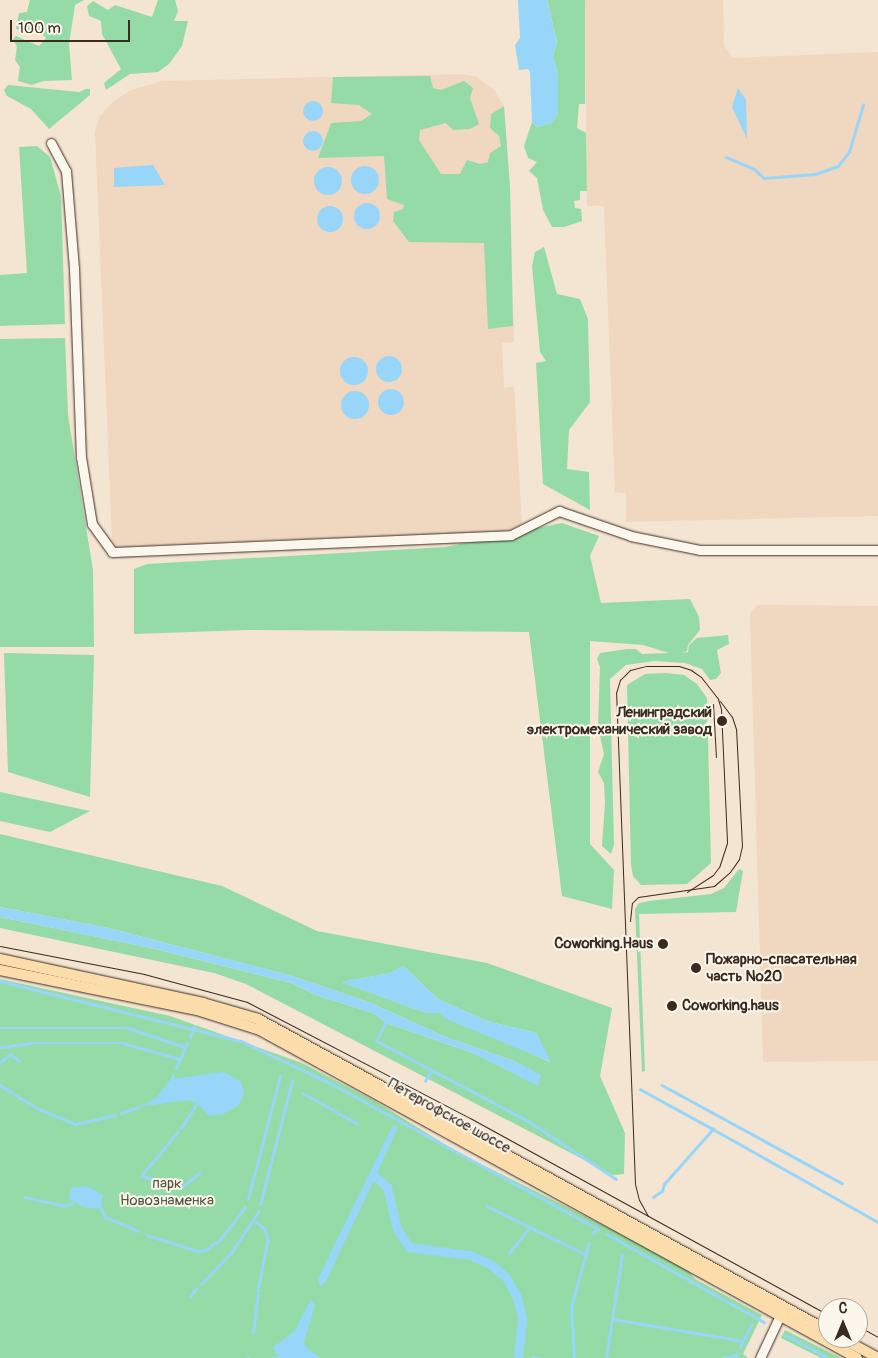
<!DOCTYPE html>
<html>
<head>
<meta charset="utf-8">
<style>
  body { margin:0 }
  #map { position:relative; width:878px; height:1358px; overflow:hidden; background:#f4e4d2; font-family:Pangolin,sans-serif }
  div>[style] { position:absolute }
  .built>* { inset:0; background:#f0d7c0 }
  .green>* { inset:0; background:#95dba8 }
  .water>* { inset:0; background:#98d6f9 }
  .round { border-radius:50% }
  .stream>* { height:2.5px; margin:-1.25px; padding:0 1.25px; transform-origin:1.25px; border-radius:1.25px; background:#98d6f9 }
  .canal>* { height:9px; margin:-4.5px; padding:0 4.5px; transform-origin:4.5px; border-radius:4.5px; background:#98d6f9 }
  .roads { filter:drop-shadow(0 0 1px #3b2a1e) drop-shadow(0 0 1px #3b2a1e) }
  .minor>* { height:9px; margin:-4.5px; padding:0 4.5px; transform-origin:4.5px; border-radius:4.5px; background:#fbf7ec }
  .major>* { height:10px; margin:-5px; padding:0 5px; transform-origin:5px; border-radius:5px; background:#fbddab }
  .tram>* { height:1px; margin:-0.5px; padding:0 0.5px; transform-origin:0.5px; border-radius:0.5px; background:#3b2a1e }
  .dots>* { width:14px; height:14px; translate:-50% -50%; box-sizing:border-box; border:2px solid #fbf7ec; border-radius:50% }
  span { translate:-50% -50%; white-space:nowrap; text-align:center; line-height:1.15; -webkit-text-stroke:4px #fbf7ec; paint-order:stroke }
  .poi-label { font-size:15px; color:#3b2a1e; font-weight:700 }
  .right { translate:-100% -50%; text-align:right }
  .left { translate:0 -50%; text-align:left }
  .street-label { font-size:15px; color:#3b2a1e }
  .park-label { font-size:15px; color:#525640 }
  .north { position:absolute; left:818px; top:1298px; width:50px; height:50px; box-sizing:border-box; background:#fbf7ec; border:1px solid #aea59a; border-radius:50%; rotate:0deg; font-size:14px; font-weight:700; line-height:20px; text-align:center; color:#3b2a1e }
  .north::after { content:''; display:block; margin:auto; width:18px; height:22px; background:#3b2a1e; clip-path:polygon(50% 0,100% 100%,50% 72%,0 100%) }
  .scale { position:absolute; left:10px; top:20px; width:120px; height:22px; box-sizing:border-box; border:2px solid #3b2a1e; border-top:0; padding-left:6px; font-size:15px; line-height:18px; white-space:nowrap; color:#3b2a1e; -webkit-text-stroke:4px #fbf7ec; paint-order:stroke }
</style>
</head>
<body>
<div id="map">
  <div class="built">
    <i style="clip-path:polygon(585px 0,723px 0,724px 46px,733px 58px,878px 52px,878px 516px,626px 522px,626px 493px,615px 492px,604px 206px,587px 206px)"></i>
    <i style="clip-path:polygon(462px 74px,477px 77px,494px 90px,504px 106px,510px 187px,514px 342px,502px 343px,504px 388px,514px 387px,522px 524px,510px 531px,118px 547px,112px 541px,95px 132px,100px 116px,114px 101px,131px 90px,162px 81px)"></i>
    <i style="clip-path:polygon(757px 605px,878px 606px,878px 1061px,763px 1062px,750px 614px)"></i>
  </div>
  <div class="green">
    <i style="clip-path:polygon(30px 0,84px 0,75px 5px,69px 44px,72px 80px,43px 81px,32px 85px,18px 81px,20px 67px,15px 60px,17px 47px,13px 39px,16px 36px,39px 46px,46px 38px,42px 34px,16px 29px,19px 13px,27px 12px)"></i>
    <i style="clip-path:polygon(158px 0,175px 0,178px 11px,174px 21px,188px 21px,182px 46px,169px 64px,158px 72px,130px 74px,106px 90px,104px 83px,121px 69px,102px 34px,101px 21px,89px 16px,87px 6px,93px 1px,108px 10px,115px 5px,152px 17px)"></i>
    <i style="clip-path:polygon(547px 0,585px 0,585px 104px,579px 104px,577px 128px,586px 133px,587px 191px,580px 191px,580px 200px,574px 201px,575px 208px,581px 209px,582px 221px,564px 227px,552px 227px,543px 210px,537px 178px,529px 171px,537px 162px,528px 158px,524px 146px,532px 122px,537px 127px,551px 123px,558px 114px,558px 74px,553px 57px,557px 42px)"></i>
    <i style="clip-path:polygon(430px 76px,433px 88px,441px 90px,464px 81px,473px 88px,470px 98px,479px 124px,470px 129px,453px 130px,446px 123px,420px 130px,419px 140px,441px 174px,460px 174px,467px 160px,480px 164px,488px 162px,490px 153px,501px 146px,499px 136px,490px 128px,491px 114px,504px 106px,510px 187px,513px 326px,488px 329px,484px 243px,409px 242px,393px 221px,394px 212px,403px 209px,404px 205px,387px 199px,384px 156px,318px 158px,331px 123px,361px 121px,372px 114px,359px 105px,331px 103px,333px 77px)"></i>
    <i style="clip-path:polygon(8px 85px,79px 92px,86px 89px,90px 89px,90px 95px,49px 129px,31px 109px,7px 96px,4px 90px)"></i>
    <i style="clip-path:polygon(37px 146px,50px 157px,61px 196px,65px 324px,0 326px,0 275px,27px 273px,19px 147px)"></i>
    <i style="clip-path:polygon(544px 247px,557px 294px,580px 299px,588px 319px,590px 402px,569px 430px,567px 469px,589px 472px,590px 510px,543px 484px,536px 363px,546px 361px,540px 352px,532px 266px,535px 252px)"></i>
    <i style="clip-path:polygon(65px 338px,68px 415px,93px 570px,94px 647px,0 647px,0 339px)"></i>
    <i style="clip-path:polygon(562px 523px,599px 536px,590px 556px,601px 603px,690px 599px,699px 617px,700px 630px,688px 645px,687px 651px,682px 653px,688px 652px,689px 645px,697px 638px,728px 635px,729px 644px,717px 650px,721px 673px,716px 679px,710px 680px,702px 669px,685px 663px,654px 661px,626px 665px,610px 679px,614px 845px,611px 854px,602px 846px,605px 803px,604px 783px,598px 772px,604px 754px,598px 726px,600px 667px,597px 659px,600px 653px,627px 649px,636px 649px,642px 654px,669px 653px,643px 645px,590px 641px,590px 844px,614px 870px,612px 909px,562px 896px,529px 632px,247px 630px,134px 634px,134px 569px,147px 564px,445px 547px)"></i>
    <i style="clip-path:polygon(4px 653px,94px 655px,90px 797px,8px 772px)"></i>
    <i style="clip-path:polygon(665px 673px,684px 675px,697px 684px,707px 698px,711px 863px,687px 884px,641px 885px,633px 876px,631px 865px,627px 685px,645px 674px)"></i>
    <i style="clip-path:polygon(0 792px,90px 811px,50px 832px,0 821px)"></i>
    <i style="clip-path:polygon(evenodd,0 834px,222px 886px,317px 931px,487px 963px,612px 1008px,600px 1076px,625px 1133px,624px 1174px,613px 1175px,246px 984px,214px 973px,0 928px,0 917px,156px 949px,292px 983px,316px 995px,373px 1013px,386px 1023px,473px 1053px,538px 1085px,517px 1062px,443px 1036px,371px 1003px,289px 975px,108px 928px,0 907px,0 834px,403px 966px,438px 999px,487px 1021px,536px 1033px,550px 1062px,440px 1013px,426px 1013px,342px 982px,391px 973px,403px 966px)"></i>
    <i style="clip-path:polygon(739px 869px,743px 871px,736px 912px,639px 914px,645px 1071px,642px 1072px,635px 909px,639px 903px,649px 901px,711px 894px,724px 888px)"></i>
    <i style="clip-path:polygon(0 979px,170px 1016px,302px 1063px,375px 1101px,459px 1153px,683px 1265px,695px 1279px,762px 1315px,743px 1354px,748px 1358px,0 1358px)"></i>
    <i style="clip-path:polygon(785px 1330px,841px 1358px,821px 1358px,781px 1338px)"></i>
  </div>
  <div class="water">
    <i style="clip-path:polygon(518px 0,547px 0,557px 42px,553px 57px,558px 74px,558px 114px,552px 123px,537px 127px,532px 122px,530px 72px,528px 69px,519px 70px,515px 45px,520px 38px)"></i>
    <i style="clip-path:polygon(738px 88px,746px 100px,747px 139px,732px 107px)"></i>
    <i class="round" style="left:303px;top:101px;width:20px;height:20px"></i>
    <i class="round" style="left:303px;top:131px;width:20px;height:20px"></i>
    <i style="clip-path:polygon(153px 165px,165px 185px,114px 187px,114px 168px)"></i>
    <i class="round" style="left:351px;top:166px;width:28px;height:28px"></i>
    <i class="round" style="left:314px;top:167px;width:28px;height:28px"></i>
    <i class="round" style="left:354px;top:203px;width:26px;height:26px"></i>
    <i class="round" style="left:317px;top:206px;width:26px;height:26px"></i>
    <i class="round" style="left:376px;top:356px;width:26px;height:26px"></i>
    <i class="round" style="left:340px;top:357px;width:28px;height:28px"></i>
    <i class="round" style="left:378px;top:389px;width:26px;height:26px"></i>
    <i class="round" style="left:341px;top:391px;width:28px;height:28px"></i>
    <i style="clip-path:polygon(0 907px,108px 928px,289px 975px,371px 1003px,443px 1036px,517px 1062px,541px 1075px,538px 1086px,473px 1053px,386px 1023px,373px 1013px,316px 995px,292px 983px,156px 949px,0 917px)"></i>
    <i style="clip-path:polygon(403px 966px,438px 999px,487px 1021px,536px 1033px,551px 1062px,446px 1019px,440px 1013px,426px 1013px,341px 982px,390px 973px)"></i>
    <i style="clip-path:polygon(224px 1072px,241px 1082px,244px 1093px,238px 1106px,223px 1114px,209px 1116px,197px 1103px,188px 1100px,138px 1107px,155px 1099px,171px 1079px)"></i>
    <i style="clip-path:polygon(393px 1125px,398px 1127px,377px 1173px,386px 1185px,373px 1182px,325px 1283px,320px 1286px,318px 1279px)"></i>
    <i style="clip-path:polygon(87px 1186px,103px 1195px,101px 1208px,86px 1208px,69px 1199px,71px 1188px)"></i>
    <i style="clip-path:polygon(311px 1299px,315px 1305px,304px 1342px,307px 1348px,321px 1358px,279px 1358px,273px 1347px,294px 1332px)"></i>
  </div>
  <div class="stream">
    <i style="left:726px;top:157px;width:30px;rotate:23deg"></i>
    <i style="left:754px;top:169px;width:13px;rotate:42deg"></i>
    <i style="left:764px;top:178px;width:51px;rotate:-4.5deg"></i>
    <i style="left:815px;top:174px;width:24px;rotate:-19deg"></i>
    <i style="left:838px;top:166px;width:18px;rotate:-52deg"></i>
    <i style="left:849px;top:152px;width:49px;rotate:-73.4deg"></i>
    <i style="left:0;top:981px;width:248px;rotate:14deg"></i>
    <i style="left:241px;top:1041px;width:103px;rotate:25.3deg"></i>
    <i style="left:334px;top:1085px;width:301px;rotate:28.6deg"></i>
    <i style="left:598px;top:1229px;width:7px;rotate:135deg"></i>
    <i style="left:386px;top:1023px;width:20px;rotate:117deg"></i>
    <i style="left:377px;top:1041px;width:173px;rotate:27.9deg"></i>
    <i style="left:530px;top:1122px;width:103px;rotate:33.5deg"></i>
    <i style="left:0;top:1028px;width:128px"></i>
    <i style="left:128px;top:1028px;width:60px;rotate:18.4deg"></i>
    <i style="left:190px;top:1037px;width:11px;rotate:-68deg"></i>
    <i style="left:0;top:1047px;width:32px;rotate:-7deg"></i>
    <i style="left:32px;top:1043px;width:91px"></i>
    <i style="left:123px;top:1043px;width:59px;rotate:15.7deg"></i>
    <i style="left:0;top:1063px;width:13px;rotate:-42deg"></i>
    <i style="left:10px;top:1054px;width:11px;rotate:34deg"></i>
    <i style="left:176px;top:1068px;width:27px;rotate:-66deg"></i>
    <i style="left:171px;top:1079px;width:4px;rotate:-63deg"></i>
    <i style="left:425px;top:1081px;width:13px;rotate:-58deg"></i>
    <i style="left:0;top:1085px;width:13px;rotate:32deg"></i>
    <i style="left:662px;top:1085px;width:205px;rotate:28.6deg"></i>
    <i style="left:640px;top:1089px;width:83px;rotate:28.7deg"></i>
    <i style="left:303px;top:1093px;width:63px;rotate:29.4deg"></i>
    <i style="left:14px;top:1094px;width:31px;rotate:31deg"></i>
    <i style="left:41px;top:1110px;width:37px;rotate:22deg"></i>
    <i style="left:75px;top:1124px;width:41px;rotate:-12.7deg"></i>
    <i style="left:121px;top:1113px;width:18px;rotate:-19deg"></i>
    <i style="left:181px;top:1128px;width:30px;rotate:-57deg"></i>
    <i style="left:178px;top:1132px;width:57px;rotate:129.3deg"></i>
    <i style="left:142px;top:1176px;width:41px;rotate:15.4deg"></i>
    <i style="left:182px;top:1187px;width:22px;rotate:-39deg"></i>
    <i style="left:25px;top:1197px;width:41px;rotate:12.7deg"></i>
    <i style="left:65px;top:1206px;width:8px;rotate:-23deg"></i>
    <i style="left:653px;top:1197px;width:11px;rotate:-34deg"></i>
    <i style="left:662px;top:1191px;width:7px;rotate:-74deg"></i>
    <i style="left:664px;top:1184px;width:74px;rotate:-48.3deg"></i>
    <i style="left:713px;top:1129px;width:189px;rotate:29.4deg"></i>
    <i style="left:248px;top:1199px;width:127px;rotate:-75.4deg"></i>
    <i style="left:260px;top:1205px;width:128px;rotate:-75.5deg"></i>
    <i style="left:487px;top:1206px;width:109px;rotate:26.1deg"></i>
    <i style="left:101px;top:1208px;width:10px;rotate:66deg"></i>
    <i style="left:105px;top:1217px;width:37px;rotate:22deg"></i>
    <i style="left:255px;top:1221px;width:13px;rotate:39deg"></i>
    <i style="left:265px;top:1229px;width:11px;rotate:75deg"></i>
    <i style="left:268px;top:1240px;width:52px;rotate:101.1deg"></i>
    <i style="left:607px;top:1234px;width:180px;rotate:29.3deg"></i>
    <i style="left:147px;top:1235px;width:53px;rotate:17.4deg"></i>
    <i style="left:198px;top:1251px;width:7px;rotate:-8deg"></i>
    <i style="left:205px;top:1250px;width:18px;rotate:-34deg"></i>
    <i style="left:220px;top:1240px;width:41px;rotate:-52.9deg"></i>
    <i style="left:509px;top:1253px;width:33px;rotate:-51deg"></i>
    <i style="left:201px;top:1284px;width:43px;rotate:-45.9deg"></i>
    <i style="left:231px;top:1253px;width:49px;rotate:-56.6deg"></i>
    <i style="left:190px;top:1297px;width:10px;rotate:-53deg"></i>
    <i style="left:613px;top:1319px;width:132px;rotate:9.6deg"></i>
    <i style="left:253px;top:1333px;width:38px;rotate:-83deg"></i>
    <i style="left:786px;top:1335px;width:48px;rotate:28.7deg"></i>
    <i style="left:740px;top:1347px;width:25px;rotate:-63deg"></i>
    <i style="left:273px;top:1357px;width:3px;rotate:18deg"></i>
    <i style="left:533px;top:1357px;width:6px;rotate:9deg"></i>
    <i style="left:248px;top:1358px;width:2px"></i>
    <i style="left:574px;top:1358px;width:51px;rotate:-93.4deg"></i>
    <i style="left:571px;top:1307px;width:66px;rotate:-74.3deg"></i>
    <i style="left:606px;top:1358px;width:104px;rotate:-81.2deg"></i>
    <i style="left:723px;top:1358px;width:13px;rotate:-13deg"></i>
    <i style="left:735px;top:1358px;width:5px;rotate:-68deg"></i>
  </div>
  <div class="canal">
    <i style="left:378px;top:1179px;width:12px;rotate:42deg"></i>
    <i style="left:387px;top:1187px;width:43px;rotate:76.6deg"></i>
    <i style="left:397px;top:1229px;width:22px;rotate:56deg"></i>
    <i style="left:409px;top:1247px;width:62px;rotate:7.5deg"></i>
    <i style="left:470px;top:1255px;width:22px;rotate:24deg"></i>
    <i style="left:490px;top:1264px;width:19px;rotate:39deg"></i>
    <i style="left:505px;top:1276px;width:24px;rotate:60deg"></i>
    <i style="left:517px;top:1297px;width:23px;rotate:77deg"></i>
    <i style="left:522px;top:1319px;width:39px;rotate:96deg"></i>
  </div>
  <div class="roads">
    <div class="minor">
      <i style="left:51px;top:143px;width:32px;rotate:62deg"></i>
      <i style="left:66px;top:171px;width:97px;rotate:85.3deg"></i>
      <i style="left:74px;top:268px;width:189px;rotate:87.9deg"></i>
      <i style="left:81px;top:457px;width:68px;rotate:80.7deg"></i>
      <i style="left:92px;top:524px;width:34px;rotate:54deg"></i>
      <i style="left:112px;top:552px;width:399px;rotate:-2.4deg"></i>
      <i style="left:511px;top:535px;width:54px;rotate:-26.6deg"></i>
      <i style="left:559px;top:511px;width:76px;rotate:19.1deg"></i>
      <i style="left:631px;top:536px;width:70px;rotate:11.5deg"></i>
      <i style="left:700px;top:550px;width:178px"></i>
      <i style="left:760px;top:1358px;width:52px;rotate:-64.9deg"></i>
    </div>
    <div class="major">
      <i style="left:0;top:959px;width:208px;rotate:12.2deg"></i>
      <i style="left:203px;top:1003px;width:57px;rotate:16.2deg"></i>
      <i style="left:258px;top:1019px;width:650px;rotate:28.69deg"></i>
      <i style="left:0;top:970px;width:201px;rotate:11.5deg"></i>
      <i style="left:197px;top:1010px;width:66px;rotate:17.6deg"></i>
      <i style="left:260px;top:1030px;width:681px;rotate:28.78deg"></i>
      <i style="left:841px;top:1338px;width:42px;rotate:28.4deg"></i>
    </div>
  </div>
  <div class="tram">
    <i style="left:713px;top:704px;width:53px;rotate:86.8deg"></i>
    <i style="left:630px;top:921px;width:18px;rotate:-84deg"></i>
    <i style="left:632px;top:903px;width:8px;rotate:-45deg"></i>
    <i style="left:638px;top:897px;width:77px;rotate:-8.2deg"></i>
    <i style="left:714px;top:886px;width:21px;rotate:-41deg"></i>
    <i style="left:730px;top:872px;width:16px;rotate:-55deg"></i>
    <i style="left:739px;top:859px;width:13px;rotate:-77deg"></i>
    <i style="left:742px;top:846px;width:117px;rotate:-92.9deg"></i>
    <i style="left:736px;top:729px;width:13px;rotate:-108deg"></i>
    <i style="left:732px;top:717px;width:20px;rotate:-127deg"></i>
    <i style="left:0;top:946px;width:147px;rotate:11deg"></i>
    <i style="left:144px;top:974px;width:107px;rotate:15.2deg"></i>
    <i style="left:247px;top:1002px;width:251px;rotate:27.5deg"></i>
    <i style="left:470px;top:1118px;width:409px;rotate:28.8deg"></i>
    <i style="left:648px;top:1216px;width:18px;rotate:-119deg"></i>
    <i style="left:639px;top:1200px;width:16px;rotate:-104deg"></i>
    <i style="left:635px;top:1184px;width:491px;rotate:-92.2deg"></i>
    <i style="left:616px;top:693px;width:14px;rotate:-73deg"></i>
    <i style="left:620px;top:680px;width:14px;rotate:-45deg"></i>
    <i style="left:630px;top:670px;width:16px;rotate:-14deg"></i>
    <i style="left:646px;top:666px;width:33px"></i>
    <i style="left:679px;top:666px;width:13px;rotate:18deg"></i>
    <i style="left:691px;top:670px;width:12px;rotate:35deg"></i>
    <i style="left:701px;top:677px;width:28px;rotate:52deg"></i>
    <i style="left:718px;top:699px;width:10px;rotate:73deg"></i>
    <i style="left:721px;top:709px;width:134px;rotate:87.4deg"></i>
    <i style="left:727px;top:843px;width:25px;rotate:108deg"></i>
    <i style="left:719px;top:867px;width:10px;rotate:127deg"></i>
    <i style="left:713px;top:875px;width:31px;rotate:147deg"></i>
    <i style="left:858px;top:1326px;width:23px;rotate:29deg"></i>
  </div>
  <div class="dots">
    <i style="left:722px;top:721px;background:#3b2a1e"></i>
    <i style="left:663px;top:944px;background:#3b2a1e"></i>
    <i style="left:696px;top:968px;background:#3b2a1e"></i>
    <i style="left:672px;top:1006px;background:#3b2a1e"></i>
  </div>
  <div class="poi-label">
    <span class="right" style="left:712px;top:721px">Ленинградский<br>электромеханический завод</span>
    <span class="right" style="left:653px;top:944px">Coworking.Haus</span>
    <span class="left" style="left:706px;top:968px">Пожарно-спасательная<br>часть №20</span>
    <span class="left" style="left:682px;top:1006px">Coworking.haus</span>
  </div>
  <div class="street-label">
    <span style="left:449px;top:1116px;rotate:29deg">Петергофское шоссе</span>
  </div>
  <div class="park-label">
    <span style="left:167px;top:1192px">парк<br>Новознаменка</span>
  </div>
  <div class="north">С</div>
  <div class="scale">100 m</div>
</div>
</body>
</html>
